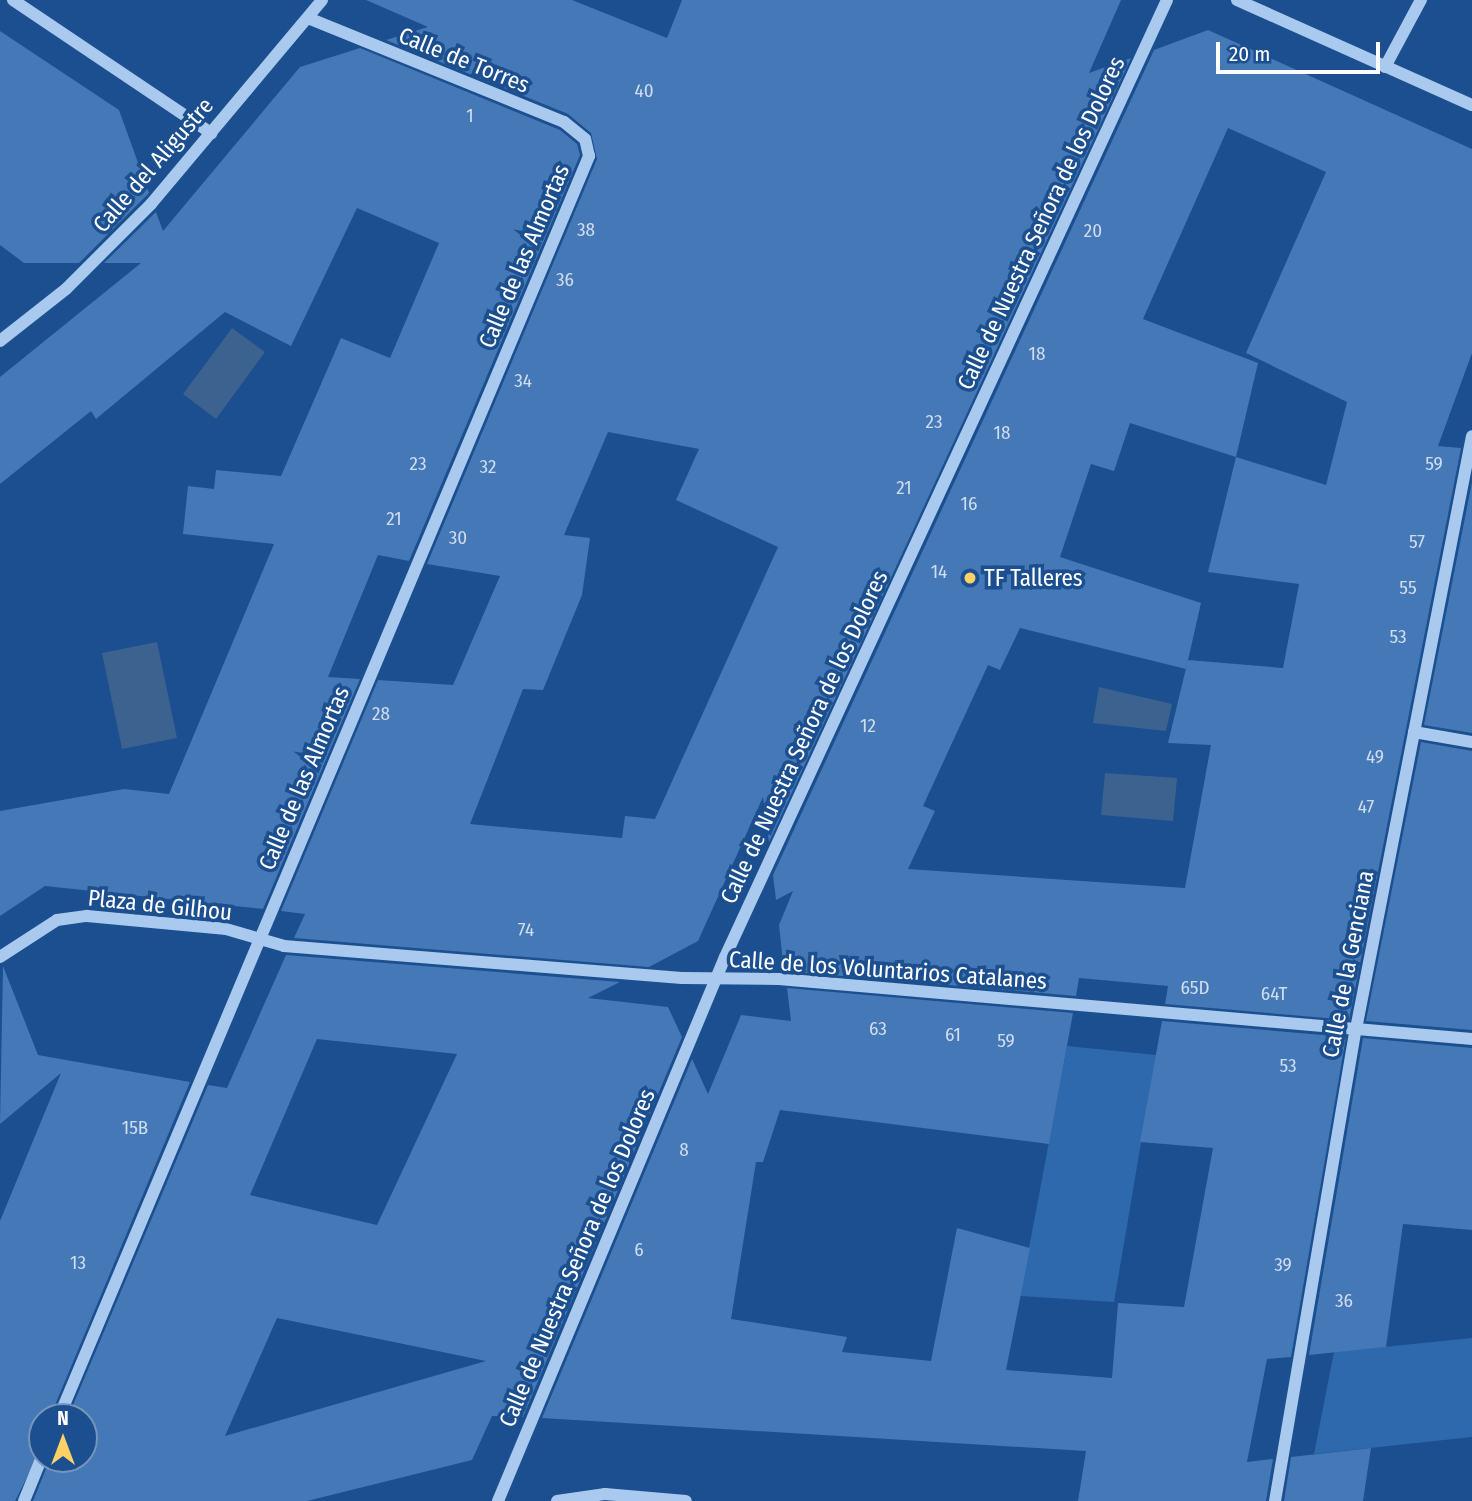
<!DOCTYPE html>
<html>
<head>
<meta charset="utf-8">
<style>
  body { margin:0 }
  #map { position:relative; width:1472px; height:1501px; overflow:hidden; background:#1b4f8f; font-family:"Fira Sans Condensed",sans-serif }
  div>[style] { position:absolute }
  .green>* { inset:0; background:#2e69ad }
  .water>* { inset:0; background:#3c6290 }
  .building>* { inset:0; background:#4478b7 }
  .minor>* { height:12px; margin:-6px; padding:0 6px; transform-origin:6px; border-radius:6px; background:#a9c9ee }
  .dots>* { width:19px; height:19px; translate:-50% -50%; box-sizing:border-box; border:4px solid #1b4f8f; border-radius:50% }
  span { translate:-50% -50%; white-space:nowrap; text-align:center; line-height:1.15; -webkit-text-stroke:7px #1b4f8f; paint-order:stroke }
  .number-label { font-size:19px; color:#d0dded }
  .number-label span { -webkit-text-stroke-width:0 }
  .street-label { font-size:23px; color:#fff }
  .poi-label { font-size:23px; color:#fff }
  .left { translate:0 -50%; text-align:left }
  .north { position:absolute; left:28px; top:1403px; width:70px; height:70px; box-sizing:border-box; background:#1b4f8f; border:2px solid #7695bc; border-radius:50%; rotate:0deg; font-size:19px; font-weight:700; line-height:28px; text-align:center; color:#fff }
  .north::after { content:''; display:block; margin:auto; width:24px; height:32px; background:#ffd166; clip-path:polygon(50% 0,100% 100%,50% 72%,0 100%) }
  .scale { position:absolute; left:1216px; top:42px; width:164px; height:32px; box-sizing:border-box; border:4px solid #fff; border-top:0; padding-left:9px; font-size:21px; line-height:24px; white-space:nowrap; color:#fff; -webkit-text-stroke:5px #1b4f8f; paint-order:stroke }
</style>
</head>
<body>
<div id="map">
  <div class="green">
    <i style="clip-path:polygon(1067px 1046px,1156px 1055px,1114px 1302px,1020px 1296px)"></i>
    <i style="clip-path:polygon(1472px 1338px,1472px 1437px,1314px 1454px,1334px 1352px)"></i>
  </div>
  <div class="water">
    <i style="clip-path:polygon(232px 328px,265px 352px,216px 419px,183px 394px)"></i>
    <i style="clip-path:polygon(157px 642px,177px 738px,122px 749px,102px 653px)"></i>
    <i style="clip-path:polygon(1099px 687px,1172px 704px,1166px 731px,1093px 723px)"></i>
    <i style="clip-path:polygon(1105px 773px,1177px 778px,1173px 821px,1101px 815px)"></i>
  </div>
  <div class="building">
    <i style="clip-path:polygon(evenodd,366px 0,572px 0,667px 38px,682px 0,1121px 0,1089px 73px,1131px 58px,769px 842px,763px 797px,698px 941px,649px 967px,294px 938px,305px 914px,281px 911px,378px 680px,453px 685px,500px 576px,427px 564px,597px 159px,591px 133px,568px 114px,386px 40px,428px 27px,366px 0,608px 432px,699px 449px,676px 500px,778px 547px,655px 819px,625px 816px,622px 838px,470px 824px,523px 689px,543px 690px,582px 595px,590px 538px,564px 535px,608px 432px)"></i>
    <i style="clip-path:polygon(evenodd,1208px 30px,1472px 149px,1472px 353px,1438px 446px,1461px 448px,1349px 1020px,1165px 1004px,1168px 986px,1079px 978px,1076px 996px,784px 971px,779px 925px,793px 891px,776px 900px,773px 875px,1154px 50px,1208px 30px,1228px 128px,1326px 172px,1246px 353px,1347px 402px,1326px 485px,1236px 457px,1258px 363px,1143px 319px,1228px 128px,1208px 30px,1130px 423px,1236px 457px,1208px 572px,1299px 584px,1283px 668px,1188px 660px,1168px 743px,1211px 745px,1185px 888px,908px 869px,935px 811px,923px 806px,988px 665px,1000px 670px,1020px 628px,1186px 669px,1201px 603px,1060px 557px,1091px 464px,1114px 471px,1130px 423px)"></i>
    <i style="clip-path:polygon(0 31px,119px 110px,149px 193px,79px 263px,24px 263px,0 245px)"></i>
    <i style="clip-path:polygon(360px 48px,560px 130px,577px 144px,580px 155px,409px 561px,378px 555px,328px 677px,360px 679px,263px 909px,45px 886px,0 916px,0 811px,124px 789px,169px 794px,274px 544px,183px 534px,188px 486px,214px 489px,216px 470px,281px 476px,341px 338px,390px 358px,439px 243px,357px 208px,291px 346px,225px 312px,96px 419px,91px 411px,0 484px,0 377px,141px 263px,104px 263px,156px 212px,163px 231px,300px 67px)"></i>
    <i style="clip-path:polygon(1472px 482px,1472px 733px,1424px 725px)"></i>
    <i style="clip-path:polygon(1421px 742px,1472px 751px,1472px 1030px,1366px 1021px)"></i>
    <i style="clip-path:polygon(evenodd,286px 955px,620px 982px,588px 998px,668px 1007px,682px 1037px,523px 1417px,492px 1416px,472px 1460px,307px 1501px,33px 1501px,50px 1459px,84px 1459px,84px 1417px,68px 1417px,208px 1085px,227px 1088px,286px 955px,317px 1039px,457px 1054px,377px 1225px,250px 1195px,317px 1039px,286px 955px,277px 1318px,486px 1361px,225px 1436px,277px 1318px)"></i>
    <i style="clip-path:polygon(3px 966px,38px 1055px,190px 1082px,50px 1417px,42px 1417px,42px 1448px,15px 1501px,0 1501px,0 1221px,61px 1073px,0 1124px)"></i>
    <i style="clip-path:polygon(787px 988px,1073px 1013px,1049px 1144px,780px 1110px,763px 1162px,756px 1162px,731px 1319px,847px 1337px,842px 1352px,931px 1361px,957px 1228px,1030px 1248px,1006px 1370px,1112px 1378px,1118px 1303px,1184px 1307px,1213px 1148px,1140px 1142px,1162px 1021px,1346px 1037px,1291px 1357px,1267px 1359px,1247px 1462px,1273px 1459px,1266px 1501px,1078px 1501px,1086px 1451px,542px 1418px,692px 1059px,708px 1094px,741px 1015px,791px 1021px)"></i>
    <i style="clip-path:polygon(1363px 1038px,1472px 1048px,1472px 1230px,1403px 1224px,1386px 1347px,1309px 1355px)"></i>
    <i style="clip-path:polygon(1371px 1448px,1363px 1501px,1284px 1501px,1291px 1457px)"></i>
  </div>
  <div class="minor">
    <i style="left:13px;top:0;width:239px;rotate:33.9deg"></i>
    <i style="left:1237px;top:0;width:257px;rotate:24.1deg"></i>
    <i style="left:1385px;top:67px;width:76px;rotate:-61.8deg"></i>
    <i style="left:0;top:341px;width:84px;rotate:-38.2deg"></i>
    <i style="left:66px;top:289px;width:120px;rotate:-45deg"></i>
    <i style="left:151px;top:204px;width:266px;rotate:-50deg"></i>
    <i style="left:1414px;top:732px;width:59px;rotate:9.8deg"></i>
    <i style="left:0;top:957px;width:68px;rotate:-33deg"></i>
    <i style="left:57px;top:920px;width:30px;rotate:-8deg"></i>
    <i style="left:87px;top:916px;width:140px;rotate:5.3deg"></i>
    <i style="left:226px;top:929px;width:60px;rotate:16.3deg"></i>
    <i style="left:284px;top:946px;width:399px;rotate:4.6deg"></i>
    <i style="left:682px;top:978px;width:97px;rotate:0.6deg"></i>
    <i style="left:779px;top:979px;width:696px;rotate:4.95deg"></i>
    <i style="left:59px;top:1417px;width:1368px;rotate:-67.2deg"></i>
    <i style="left:589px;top:156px;width:17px;rotate:-103deg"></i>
    <i style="left:585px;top:139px;width:27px;rotate:-141deg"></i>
    <i style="left:564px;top:122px;width:276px;rotate:-157.9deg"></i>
    <i style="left:24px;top:1501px;width:48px;rotate:-67.8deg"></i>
    <i style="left:498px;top:1501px;width:589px;rotate:-67.35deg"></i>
    <i style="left:725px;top:957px;width:1054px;rotate:-65.21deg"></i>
    <i style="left:557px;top:1501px;width:49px;rotate:-8.3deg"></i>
    <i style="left:605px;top:1494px;width:81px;rotate:4.9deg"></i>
    <i style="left:1275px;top:1501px;width:479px;rotate:-80.3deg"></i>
    <i style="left:1356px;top:1029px;width:604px;rotate:-78.93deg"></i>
  </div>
  <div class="dots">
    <i style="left:970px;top:578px;background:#ffd166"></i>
  </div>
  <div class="number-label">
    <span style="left:644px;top:91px">40</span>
    <span style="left:470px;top:116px">1</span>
    <span style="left:586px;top:230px">38</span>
    <span style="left:1093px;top:231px">20</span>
    <span style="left:565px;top:280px">36</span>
    <span style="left:1037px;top:354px">18</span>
    <span style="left:523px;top:381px">34</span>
    <span style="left:934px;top:422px">23</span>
    <span style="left:1002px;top:433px">18</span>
    <span style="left:418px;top:464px">23</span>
    <span style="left:1434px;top:464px">59</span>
    <span style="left:488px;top:467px">32</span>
    <span style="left:904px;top:488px">21</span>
    <span style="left:969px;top:504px">16</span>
    <span style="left:394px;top:519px">21</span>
    <span style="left:458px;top:538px">30</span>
    <span style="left:1417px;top:542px">57</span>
    <span style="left:939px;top:572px">14</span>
    <span style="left:1408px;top:588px">55</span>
    <span style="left:1398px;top:637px">53</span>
    <span style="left:381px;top:714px">28</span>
    <span style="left:868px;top:726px">12</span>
    <span style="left:1375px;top:757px">49</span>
    <span style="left:1366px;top:807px">47</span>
    <span style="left:526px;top:930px">74</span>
    <span style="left:1195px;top:988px">65D</span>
    <span style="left:1274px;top:994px">64T</span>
    <span style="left:878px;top:1029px">63</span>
    <span style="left:953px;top:1035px">61</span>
    <span style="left:1006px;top:1041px">59</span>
    <span style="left:1288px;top:1066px">53</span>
    <span style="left:135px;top:1128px">15B</span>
    <span style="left:684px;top:1150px">8</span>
    <span style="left:639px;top:1250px">6</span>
    <span style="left:78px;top:1263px">13</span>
    <span style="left:1283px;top:1265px">39</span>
    <span style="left:1344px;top:1301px">36</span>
  </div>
  <div class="street-label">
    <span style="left:464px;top:60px;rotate:22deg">Calle de Torres</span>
    <span style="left:153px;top:165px;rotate:-49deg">Calle del Aligustre</span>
    <span style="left:1041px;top:223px;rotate:-65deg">Calle de Nuestra Señora de los Dolores</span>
    <span style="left:524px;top:256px;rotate:-67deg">Calle de las Almortas</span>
    <span style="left:804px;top:737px;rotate:-65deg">Calle de Nuestra Señora de los Dolores</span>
    <span style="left:304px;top:778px;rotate:-67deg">Calle de las Almortas</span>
    <span style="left:160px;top:905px;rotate:6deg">Plaza de Gilhou</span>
    <span style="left:1348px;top:964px;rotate:-79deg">Calle de la Genciana</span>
    <span style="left:888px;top:970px;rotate:4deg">Calle de los Voluntarios Catalanes</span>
    <span style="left:577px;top:1258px;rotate:-67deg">Calle de Nuestra Señora de los Dolores</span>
  </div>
  <div class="poi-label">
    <span class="left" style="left:984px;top:578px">TF Talleres</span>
  </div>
  <div class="north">N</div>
  <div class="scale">20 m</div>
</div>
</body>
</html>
